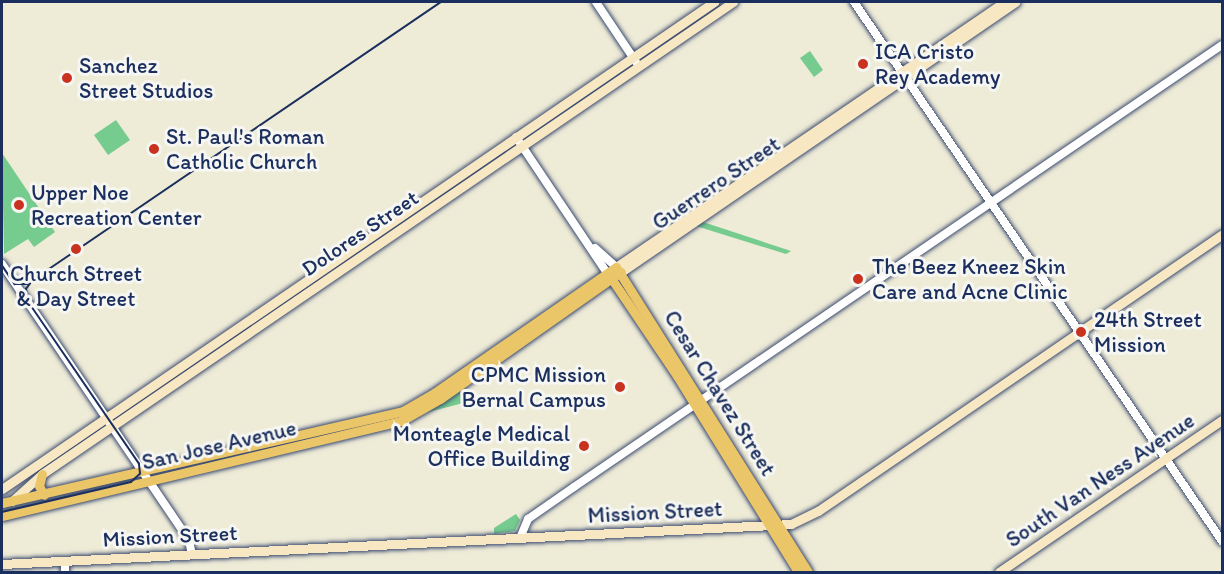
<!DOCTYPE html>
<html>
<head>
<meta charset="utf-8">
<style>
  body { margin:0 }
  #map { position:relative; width:1224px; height:574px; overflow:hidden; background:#eeebd7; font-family:Itim,sans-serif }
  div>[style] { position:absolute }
  .green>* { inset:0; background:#76cb8f }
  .roads { filter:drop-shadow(0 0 2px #3b4b70) drop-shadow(0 0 2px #3b4b70) }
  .tertiary>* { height:8px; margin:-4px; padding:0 4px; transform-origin:4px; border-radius:4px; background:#fff }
  .secondary>* { height:9px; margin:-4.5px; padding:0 4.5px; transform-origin:4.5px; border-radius:4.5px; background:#f7e8c3 }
  .primary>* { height:9px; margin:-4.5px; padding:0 4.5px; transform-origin:4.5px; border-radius:4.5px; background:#ebc669 }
  .tram>* { height:1.5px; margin:-0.75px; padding:0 0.75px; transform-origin:0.75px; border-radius:0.75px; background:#1b2f5e }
  .dots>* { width:16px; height:16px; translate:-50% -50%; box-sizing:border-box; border:3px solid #f6f6f2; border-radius:50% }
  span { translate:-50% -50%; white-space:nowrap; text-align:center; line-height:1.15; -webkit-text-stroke:6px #f6f6f2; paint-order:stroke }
  .poi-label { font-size:22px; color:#1b2f5e }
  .left { translate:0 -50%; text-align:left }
  .right { translate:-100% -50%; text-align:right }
  .street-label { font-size:22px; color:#1b2f5e }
  .frame { position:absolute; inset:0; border:3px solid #1b2f5e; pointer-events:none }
</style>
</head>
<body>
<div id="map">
  <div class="green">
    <i style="clip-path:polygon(810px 51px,823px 70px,814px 77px,800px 58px)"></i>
    <i style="clip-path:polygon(116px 120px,130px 140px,108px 155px,94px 135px)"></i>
    <i style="clip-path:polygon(2px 153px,55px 232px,34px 247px,28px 239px,4px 254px)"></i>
    <i style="clip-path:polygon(703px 222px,791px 251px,786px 254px,696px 226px)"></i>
    <i style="clip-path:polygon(461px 389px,461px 396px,467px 396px,467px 402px,421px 414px)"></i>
    <i style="clip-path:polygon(516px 514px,520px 520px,515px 531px,494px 534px,494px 528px)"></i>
  </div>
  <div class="roads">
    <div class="tertiary">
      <i style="left:596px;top:2px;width:72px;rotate:56.3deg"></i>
      <i style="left:854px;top:2px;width:653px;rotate:55.68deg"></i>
      <i style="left:516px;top:137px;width:164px;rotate:56.2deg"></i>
      <i style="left:595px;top:248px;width:28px;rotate:42deg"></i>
      <i style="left:2px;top:264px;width:333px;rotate:55.9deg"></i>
      <i style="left:189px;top:540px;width:15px;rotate:79deg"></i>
      <i style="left:520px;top:538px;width:21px;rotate:-67deg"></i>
      <i style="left:528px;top:519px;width:56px;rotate:-34.8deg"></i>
      <i style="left:574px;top:487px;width:784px;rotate:-34.3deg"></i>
      <i style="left:65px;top:561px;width:11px;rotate:90deg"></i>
    </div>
    <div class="secondary">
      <i style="left:616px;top:267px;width:471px;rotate:-34.3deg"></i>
      <i style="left:621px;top:272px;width:478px;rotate:-34.4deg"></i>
      <i style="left:2px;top:489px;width:863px;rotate:-34.37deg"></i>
      <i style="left:12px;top:501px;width:40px;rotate:-42deg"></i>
      <i style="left:42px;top:474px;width:837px;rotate:-34.34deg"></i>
      <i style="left:2px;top:564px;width:790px;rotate:-2.9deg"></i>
      <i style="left:791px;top:524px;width:30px;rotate:-26deg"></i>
      <i style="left:818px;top:511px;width:490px;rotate:-34.4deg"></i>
      <i style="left:999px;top:572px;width:270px;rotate:-34.3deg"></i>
    </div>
    <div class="primary">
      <i style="left:609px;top:275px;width:122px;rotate:56deg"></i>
      <i style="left:677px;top:376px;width:230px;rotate:58.3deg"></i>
      <i style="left:42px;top:474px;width:12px;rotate:104deg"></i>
      <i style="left:39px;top:486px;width:10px;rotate:61deg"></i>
      <i style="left:2px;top:503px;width:411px;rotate:-12.9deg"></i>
      <i style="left:403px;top:411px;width:36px;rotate:-30deg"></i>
      <i style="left:434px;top:393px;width:221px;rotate:-34.7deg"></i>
      <i style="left:616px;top:267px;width:360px;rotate:57.8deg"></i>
      <i style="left:2px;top:516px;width:410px;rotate:-13.4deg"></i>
      <i style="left:401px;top:421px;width:45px;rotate:-29.4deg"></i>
      <i style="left:440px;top:399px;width:221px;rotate:-35.1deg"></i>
    </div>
  </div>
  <div class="tram">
    <i style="left:2px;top:265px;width:23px;rotate:56deg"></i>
    <i style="left:15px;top:284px;width:12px"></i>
    <i style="left:27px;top:284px;width:501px;rotate:-34.26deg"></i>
    <i style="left:2px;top:512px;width:132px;rotate:-13.1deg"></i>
    <i style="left:131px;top:482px;width:12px;rotate:-42deg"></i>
    <i style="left:140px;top:474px;width:10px;rotate:-96deg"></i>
    <i style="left:139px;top:464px;width:196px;rotate:-124.4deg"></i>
    <i style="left:28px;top:302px;width:13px;rotate:-99deg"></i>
    <i style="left:26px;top:289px;width:10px;rotate:-53deg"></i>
  </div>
  <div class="dots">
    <i style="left:863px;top:64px;background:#c8321e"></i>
    <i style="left:67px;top:78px;background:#c8321e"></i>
    <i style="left:154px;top:149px;background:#c8321e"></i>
    <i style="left:19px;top:205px;background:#c8321e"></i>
    <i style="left:76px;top:249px;background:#c8321e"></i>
    <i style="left:858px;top:279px;background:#c8321e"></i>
    <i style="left:1081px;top:332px;background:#c8321e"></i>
    <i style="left:620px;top:387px;background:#c8321e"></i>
    <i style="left:584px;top:446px;background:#c8321e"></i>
  </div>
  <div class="poi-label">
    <span class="left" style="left:875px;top:64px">ICA Cristo<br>Rey Academy</span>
    <span class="left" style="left:79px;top:78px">Sanchez<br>Street Studios</span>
    <span class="left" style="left:166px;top:149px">St. Paul's Roman<br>Catholic Church</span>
    <span class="left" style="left:31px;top:205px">Upper Noe<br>Recreation Center</span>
    <span class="left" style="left:872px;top:279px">The Beez Kneez Skin<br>Care and Acne Clinic</span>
    <span style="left:76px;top:286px">Church Street<br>&amp; Day Street</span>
    <span class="left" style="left:1094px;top:332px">24th Street<br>Mission</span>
    <span class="right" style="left:606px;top:387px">CPMC Mission<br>Bernal Campus</span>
    <span class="right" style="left:570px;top:446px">Monteagle Medical<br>Office Building</span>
  </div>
  <div class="street-label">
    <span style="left:716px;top:183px;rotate:-34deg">Guerrero Street</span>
    <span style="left:360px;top:233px;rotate:-34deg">Dolores Street</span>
    <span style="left:720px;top:393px;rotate:58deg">Cesar Chavez Street</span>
    <span style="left:219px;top:445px;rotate:-13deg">San Jose Avenue</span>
    <span style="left:1100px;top:480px;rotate:-34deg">South Van Ness Avenue</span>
    <span style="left:655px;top:512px;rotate:-3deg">Mission Street</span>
    <span style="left:170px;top:536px;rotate:-3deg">Mission Street</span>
  </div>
  <div class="frame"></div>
</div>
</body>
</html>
